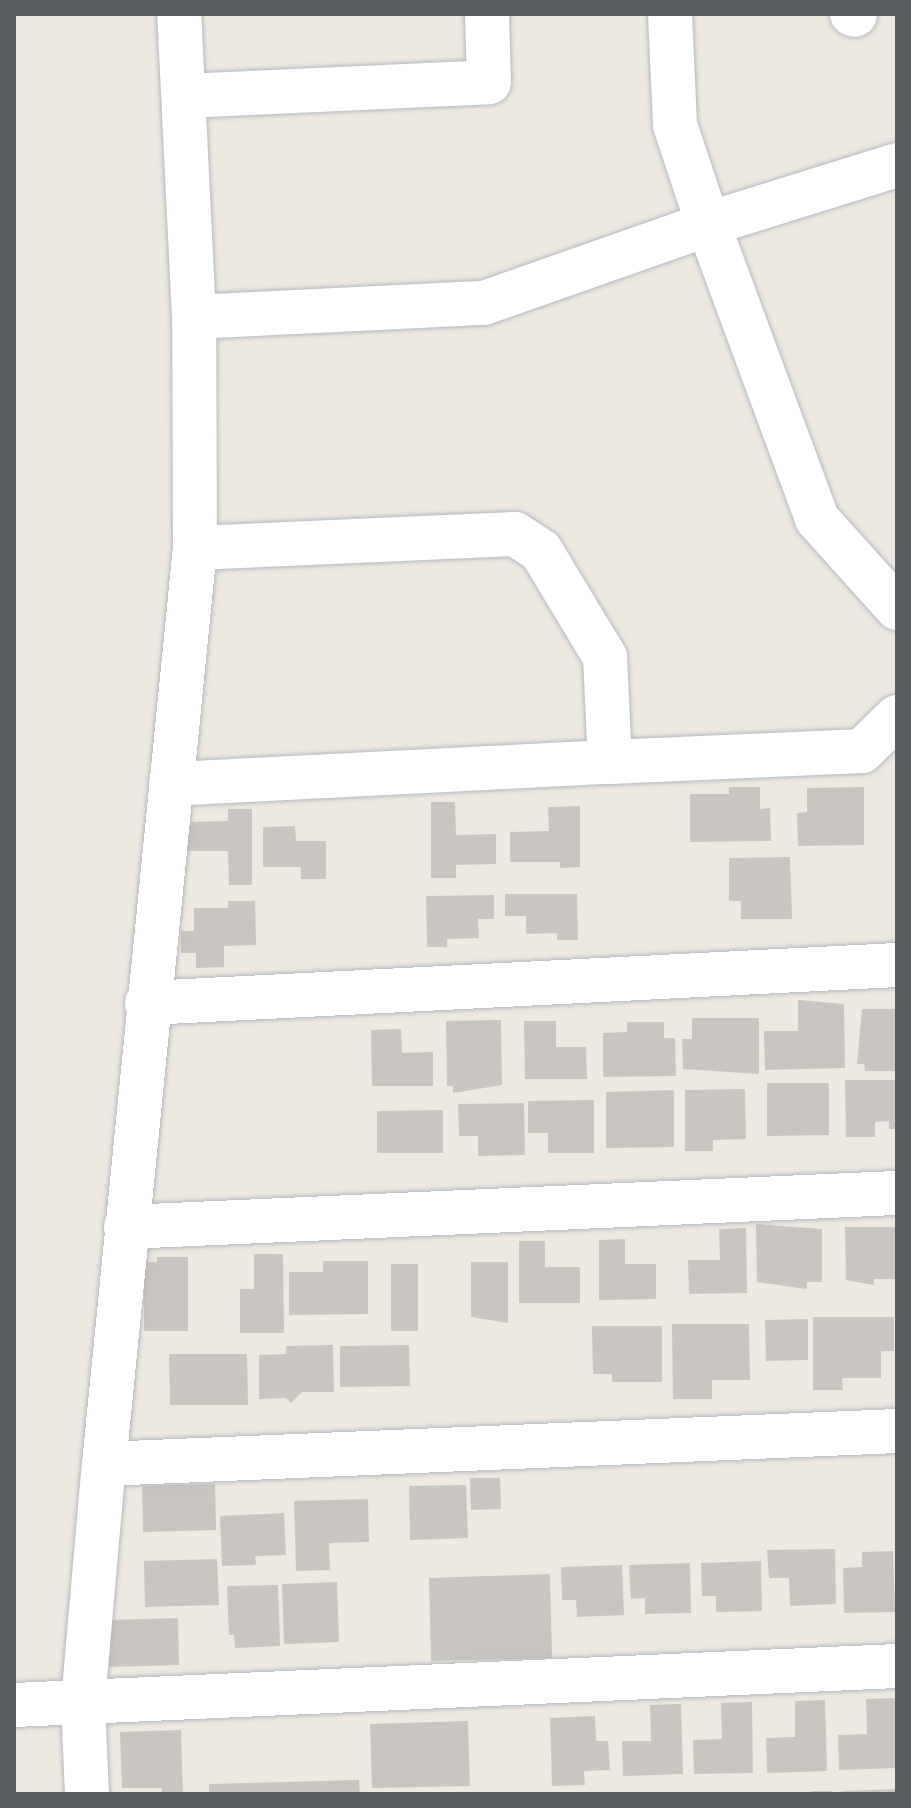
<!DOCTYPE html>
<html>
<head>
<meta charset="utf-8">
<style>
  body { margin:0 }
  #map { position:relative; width:911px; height:1808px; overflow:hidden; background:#ede9e1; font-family:Figtree,sans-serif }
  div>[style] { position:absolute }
  .building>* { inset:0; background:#c9c5c0 }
  .roads { filter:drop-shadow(0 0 2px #b4b8bc) drop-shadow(0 0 2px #b4b8bc) }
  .minor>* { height:44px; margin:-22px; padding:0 22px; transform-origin:22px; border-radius:22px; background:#fff }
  span { translate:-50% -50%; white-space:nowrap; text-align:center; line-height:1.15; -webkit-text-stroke:8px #fff; paint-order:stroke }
  .frame { position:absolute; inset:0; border:16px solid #595e62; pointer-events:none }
</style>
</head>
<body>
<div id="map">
  <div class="building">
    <i style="clip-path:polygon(729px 787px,760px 787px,760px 809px,770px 808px,771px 841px,690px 842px,690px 794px,729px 794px)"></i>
    <i style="clip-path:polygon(864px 787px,864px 845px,798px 846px,797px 813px,807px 812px,807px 788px)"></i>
    <i style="clip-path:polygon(431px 802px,455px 802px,456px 835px,496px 834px,496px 864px,456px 865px,456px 878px,431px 878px)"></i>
    <i style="clip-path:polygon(580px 806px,580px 867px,560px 868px,560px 862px,510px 862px,510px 832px,549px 831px,548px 807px)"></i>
    <i style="clip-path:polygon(228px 809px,252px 809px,252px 885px,229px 885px,228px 851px,188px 851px,188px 822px,228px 821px)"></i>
    <i style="clip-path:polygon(295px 826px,296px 841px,326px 841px,326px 879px,301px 879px,301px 867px,263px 867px,263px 827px)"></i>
    <i style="clip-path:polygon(790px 857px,792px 919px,741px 919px,741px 901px,729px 901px,729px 858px)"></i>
    <i style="clip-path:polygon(505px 894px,577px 894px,578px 940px,557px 940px,557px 933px,526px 934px,526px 916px,505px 916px)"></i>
    <i style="clip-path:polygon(494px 895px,494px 919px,478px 919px,479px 938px,447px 939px,447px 947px,427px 947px,426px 896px)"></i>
    <i style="clip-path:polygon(228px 901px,255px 901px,256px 945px,224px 946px,224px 967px,196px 968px,196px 953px,181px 953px,181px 931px,194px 931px,194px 908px,228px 908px)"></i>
    <i style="clip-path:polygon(798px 1000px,844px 1004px,845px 1068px,765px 1070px,764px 1031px,798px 1031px)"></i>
    <i style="clip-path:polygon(862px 1009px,897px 1009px,897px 1071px,865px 1071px,864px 1064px,857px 1064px)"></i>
    <i style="clip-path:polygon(692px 1018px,759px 1018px,759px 1074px,683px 1069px,682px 1039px,692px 1039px)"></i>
    <i style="clip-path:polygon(501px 1020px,502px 1085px,453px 1093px,453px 1086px,447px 1086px,446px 1021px)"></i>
    <i style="clip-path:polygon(524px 1021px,556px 1021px,556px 1047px,586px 1047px,587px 1079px,525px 1079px)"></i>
    <i style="clip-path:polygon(627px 1022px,664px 1022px,664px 1038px,675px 1038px,676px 1076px,603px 1077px,603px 1033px,627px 1032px)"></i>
    <i style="clip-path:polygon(401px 1029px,402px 1053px,433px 1052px,433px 1086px,372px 1086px,371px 1030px)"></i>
    <i style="clip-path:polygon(845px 1080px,897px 1080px,897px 1129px,889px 1129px,889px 1121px,875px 1122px,875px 1137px,846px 1137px)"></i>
    <i style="clip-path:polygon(767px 1083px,829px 1083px,829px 1135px,767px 1136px)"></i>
    <i style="clip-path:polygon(745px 1089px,746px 1139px,713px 1140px,713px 1151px,685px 1151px,685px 1090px)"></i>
    <i style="clip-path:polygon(674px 1090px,674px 1147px,606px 1148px,606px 1092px)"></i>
    <i style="clip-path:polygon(594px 1100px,594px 1153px,548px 1153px,548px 1133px,528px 1133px,528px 1101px)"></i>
    <i style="clip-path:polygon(524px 1103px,525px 1155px,478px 1156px,478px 1136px,459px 1136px,458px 1104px)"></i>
    <i style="clip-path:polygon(443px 1110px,443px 1153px,377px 1153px,377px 1111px)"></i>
    <i style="clip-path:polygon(756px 1224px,822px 1229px,822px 1282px,807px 1282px,807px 1289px,757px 1282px)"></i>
    <i style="clip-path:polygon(845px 1227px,897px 1227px,897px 1279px,874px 1279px,874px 1285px,846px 1280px)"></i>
    <i style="clip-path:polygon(746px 1228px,747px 1293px,689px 1294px,688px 1260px,720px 1260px,719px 1229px)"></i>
    <i style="clip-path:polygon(625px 1239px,625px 1264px,656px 1264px,656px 1299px,599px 1300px,599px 1240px)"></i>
    <i style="clip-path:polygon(519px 1241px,545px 1241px,545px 1267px,580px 1267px,580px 1303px,519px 1303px)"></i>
    <i style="clip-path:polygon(254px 1254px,283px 1254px,284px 1333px,240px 1333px,240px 1289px,254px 1289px)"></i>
    <i style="clip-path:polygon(157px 1257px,188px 1257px,188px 1331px,144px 1331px,144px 1262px,157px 1262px)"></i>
    <i style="clip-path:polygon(323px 1261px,368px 1261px,368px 1314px,289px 1315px,289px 1272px,323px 1272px)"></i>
    <i style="clip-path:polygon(471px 1262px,508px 1262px,508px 1323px,471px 1317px)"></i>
    <i style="clip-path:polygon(391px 1264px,418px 1264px,418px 1331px,391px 1331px)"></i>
    <i style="clip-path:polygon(813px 1317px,894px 1317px,894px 1351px,881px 1351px,881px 1378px,842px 1378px,843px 1390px,813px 1390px)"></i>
    <i style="clip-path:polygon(808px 1319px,808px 1360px,766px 1361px,765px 1320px)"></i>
    <i style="clip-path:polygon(672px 1324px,749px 1324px,750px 1380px,712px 1380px,712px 1399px,673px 1399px)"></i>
    <i style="clip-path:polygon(592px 1326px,662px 1326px,662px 1382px,612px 1382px,612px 1374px,593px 1374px)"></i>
    <i style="clip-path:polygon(333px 1345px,334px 1392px,302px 1392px,291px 1403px,286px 1398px,259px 1399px,259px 1355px,286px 1354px,286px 1346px)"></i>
    <i style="clip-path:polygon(409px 1345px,410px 1386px,340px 1387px,340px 1346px)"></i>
    <i style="clip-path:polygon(169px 1354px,247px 1354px,248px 1405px,170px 1405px)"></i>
    <i style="clip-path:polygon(470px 1478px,500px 1478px,501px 1509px,471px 1510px)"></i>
    <i style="clip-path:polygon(215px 1484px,216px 1530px,143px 1532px,142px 1486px)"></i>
    <i style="clip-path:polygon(466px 1485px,468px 1538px,410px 1540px,409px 1486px)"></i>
    <i style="clip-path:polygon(368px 1499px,369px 1542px,329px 1543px,330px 1570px,296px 1571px,294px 1501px)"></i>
    <i style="clip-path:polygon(284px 1513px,286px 1555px,255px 1556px,256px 1565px,222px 1566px,220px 1516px)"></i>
    <i style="clip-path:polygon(835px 1549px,836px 1604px,790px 1606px,789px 1578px,769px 1578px,767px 1550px)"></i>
    <i style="clip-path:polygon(893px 1551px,895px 1612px,844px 1613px,843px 1568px,862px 1567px,862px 1552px)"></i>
    <i style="clip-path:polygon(217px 1559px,219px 1605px,145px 1607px,144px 1561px)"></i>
    <i style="clip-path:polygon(761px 1561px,762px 1611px,716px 1612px,716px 1596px,702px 1596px,701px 1563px)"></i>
    <i style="clip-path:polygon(690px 1563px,691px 1613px,645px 1614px,645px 1598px,631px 1599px,629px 1565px)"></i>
    <i style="clip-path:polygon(622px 1565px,624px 1615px,577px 1617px,576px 1600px,562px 1600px,561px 1567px)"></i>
    <i style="clip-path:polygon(550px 1574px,552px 1658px,431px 1661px,429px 1578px)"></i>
    <i style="clip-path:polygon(337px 1582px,339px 1642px,284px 1644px,282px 1584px)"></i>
    <i style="clip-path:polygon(278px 1585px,280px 1646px,235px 1648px,234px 1635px,229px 1635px,227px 1586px)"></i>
    <i style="clip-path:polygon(178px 1618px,179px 1665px,109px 1667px,108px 1620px)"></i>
    <i style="clip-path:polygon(897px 1698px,897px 1768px,839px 1770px,838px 1735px,867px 1734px,866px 1699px)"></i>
    <i style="clip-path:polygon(825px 1700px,827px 1771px,767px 1773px,766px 1738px,795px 1737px,795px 1701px)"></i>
    <i style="clip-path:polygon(752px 1702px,753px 1773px,694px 1774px,693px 1740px,722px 1739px,721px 1703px)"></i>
    <i style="clip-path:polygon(681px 1704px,683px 1774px,623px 1776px,622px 1741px,651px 1741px,650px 1705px)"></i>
    <i style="clip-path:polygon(595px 1716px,596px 1741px,608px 1741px,610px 1770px,584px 1771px,585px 1785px,552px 1786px,550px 1718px)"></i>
    <i style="clip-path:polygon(468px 1721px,470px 1786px,372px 1788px,370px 1724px)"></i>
    <i style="clip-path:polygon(181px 1730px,183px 1794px,162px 1794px,162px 1788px,122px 1788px,120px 1732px)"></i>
    <i style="clip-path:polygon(359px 1780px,360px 1794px,209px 1794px,209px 1784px)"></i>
    <i style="clip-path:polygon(897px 1789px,897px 1794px,841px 1794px,841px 1791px)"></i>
    <i style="clip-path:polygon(811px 1791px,832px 1791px,832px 1794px,811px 1794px)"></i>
  </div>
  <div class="roads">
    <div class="minor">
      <i style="left:670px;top:14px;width:111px;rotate:87.4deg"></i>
      <i style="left:675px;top:125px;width:104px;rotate:71.6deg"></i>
      <i style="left:708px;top:224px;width:198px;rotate:-17.3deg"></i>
      <i style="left:852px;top:14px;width:3px;rotate:18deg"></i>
      <i style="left:184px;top:96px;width:305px;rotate:-2.6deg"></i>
      <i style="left:489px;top:82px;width:68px;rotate:-91.7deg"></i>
      <i style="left:194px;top:317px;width:290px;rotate:-2.8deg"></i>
      <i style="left:484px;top:303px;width:238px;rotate:-19.4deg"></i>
      <i style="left:708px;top:224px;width:314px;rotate:69.7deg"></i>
      <i style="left:817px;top:519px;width:120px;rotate:48deg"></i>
      <i style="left:195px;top:548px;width:320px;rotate:-2.5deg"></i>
      <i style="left:515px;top:534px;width:31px;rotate:33deg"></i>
      <i style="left:541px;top:551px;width:124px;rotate:58.9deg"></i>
      <i style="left:605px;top:657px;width:105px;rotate:87.3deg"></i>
      <i style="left:610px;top:762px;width:252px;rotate:-2.5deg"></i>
      <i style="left:862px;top:751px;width:49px;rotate:-44.2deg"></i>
      <i style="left:171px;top:784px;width:440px;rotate:-2.9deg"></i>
      <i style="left:147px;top:1003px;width:751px;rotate:-2.9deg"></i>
      <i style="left:126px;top:1227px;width:772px;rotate:-2.53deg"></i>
      <i style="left:104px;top:1464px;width:794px;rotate:-2.38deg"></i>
      <i style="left:14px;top:1705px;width:884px;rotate:-2.53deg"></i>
      <i style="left:87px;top:1794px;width:92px;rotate:-92.5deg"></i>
      <i style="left:83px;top:1702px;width:239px;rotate:-85deg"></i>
      <i style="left:104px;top:1464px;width:921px;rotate:-84.33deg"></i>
      <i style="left:195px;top:548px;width:231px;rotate:-90.2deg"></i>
      <i style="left:194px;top:317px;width:303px;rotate:-92.8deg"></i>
    </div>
  </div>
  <div class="frame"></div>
</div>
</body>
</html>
